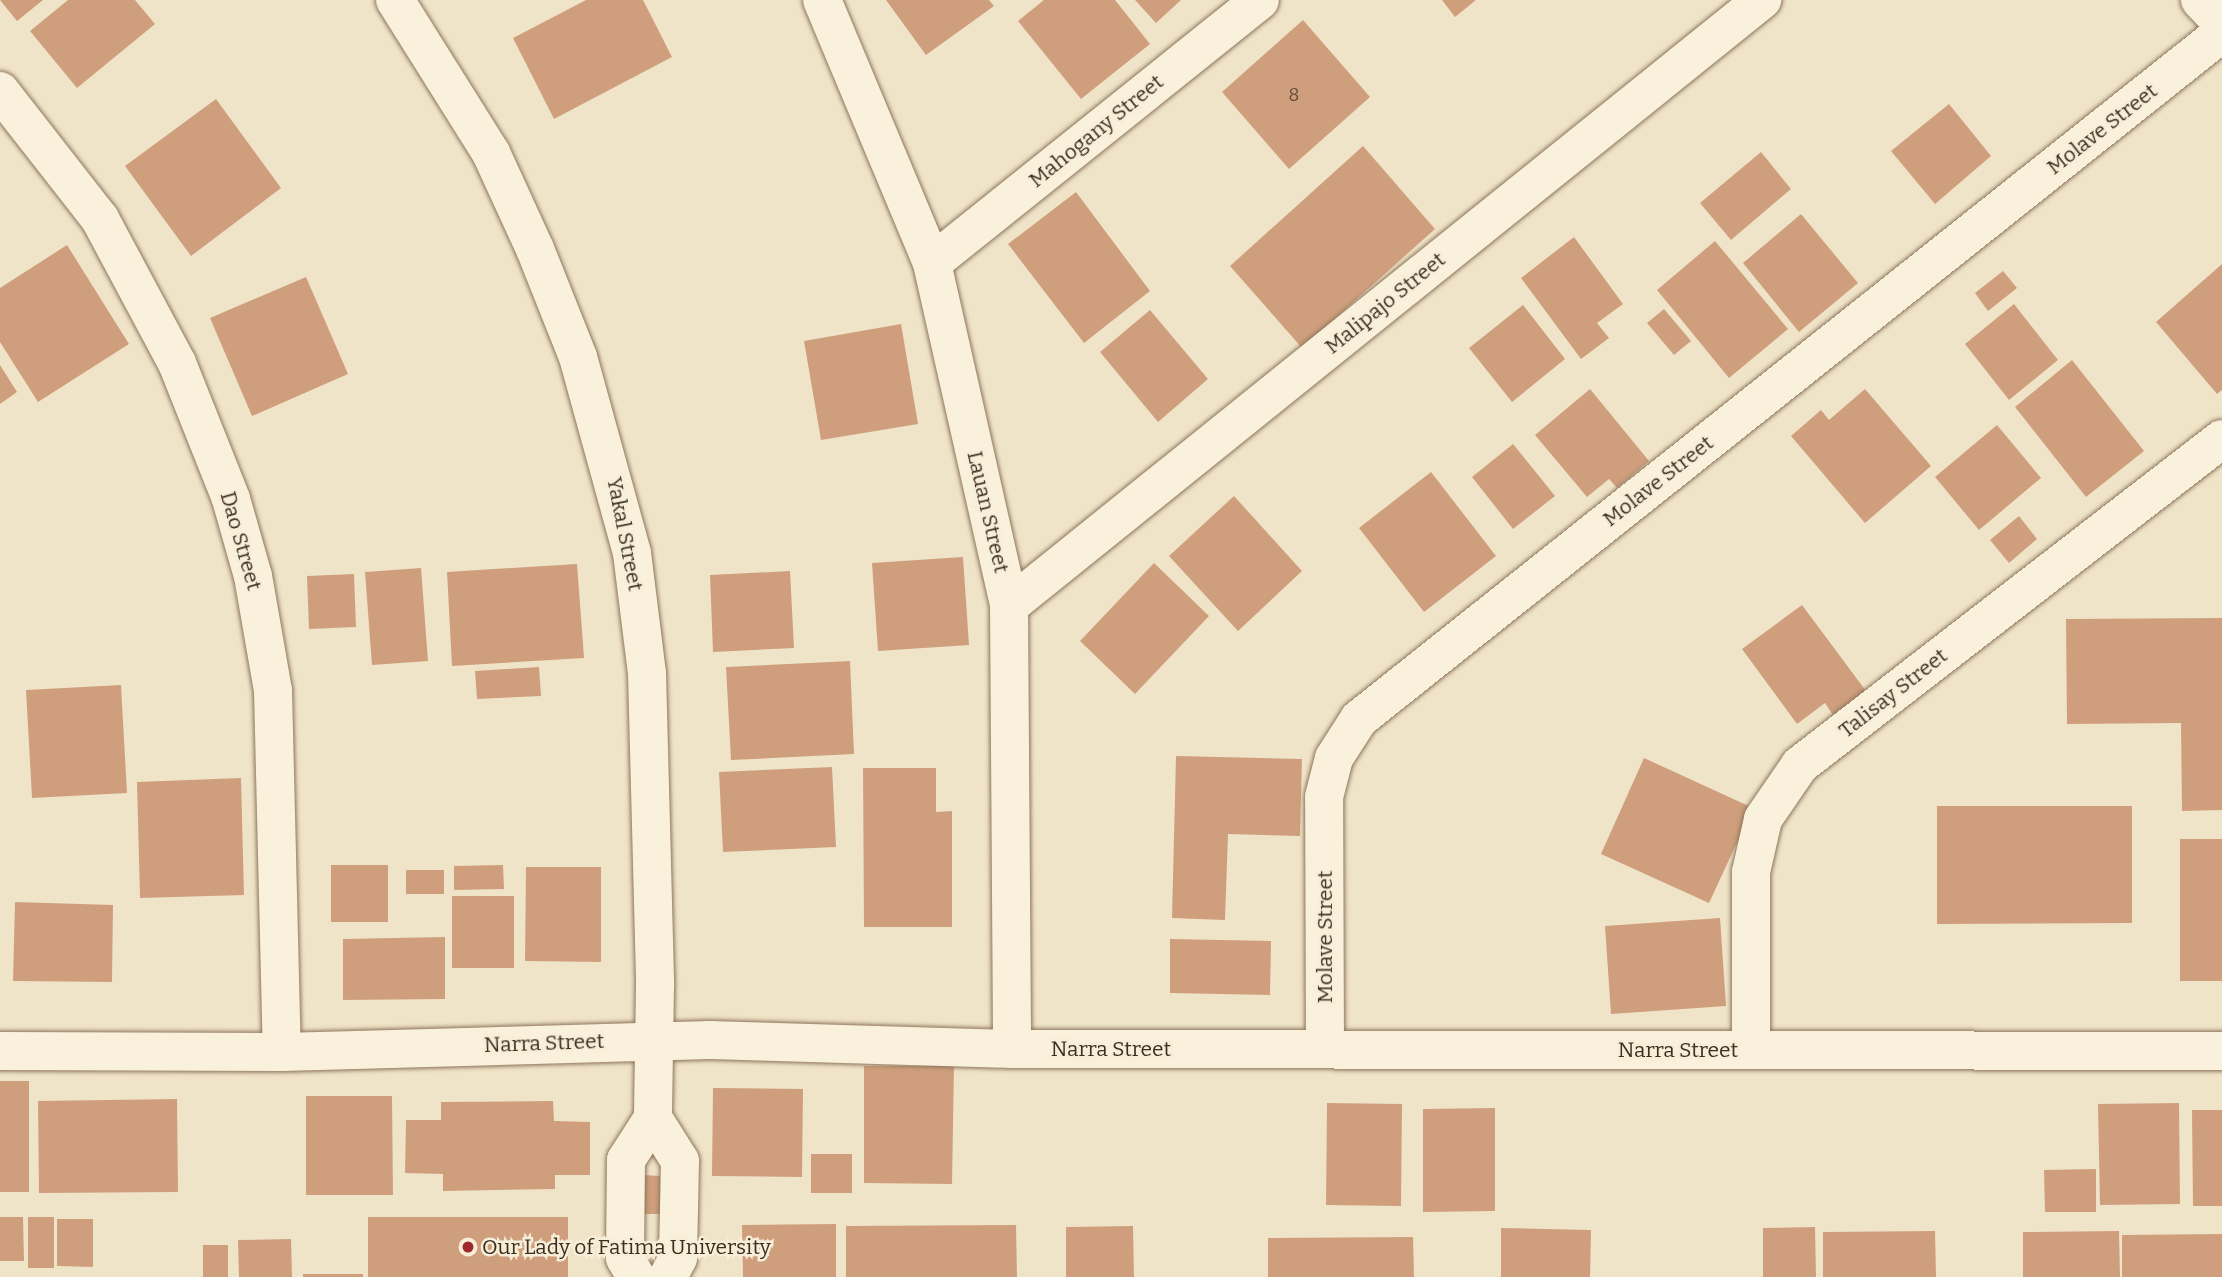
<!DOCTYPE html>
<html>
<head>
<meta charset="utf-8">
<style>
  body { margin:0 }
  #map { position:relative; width:2222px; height:1277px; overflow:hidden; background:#f0e4c8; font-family:Bitter,serif }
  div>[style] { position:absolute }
  .building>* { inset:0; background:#cf9f7d }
  .roads { filter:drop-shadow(0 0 2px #8d765c) drop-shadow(0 0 2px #8d765c) }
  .minor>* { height:38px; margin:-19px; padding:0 19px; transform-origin:19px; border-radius:19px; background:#faf1dc }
  .dots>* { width:19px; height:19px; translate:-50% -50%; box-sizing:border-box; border:4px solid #f7eed8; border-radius:50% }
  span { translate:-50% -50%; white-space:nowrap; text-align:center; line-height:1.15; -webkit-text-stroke:5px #f7eed8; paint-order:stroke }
  .number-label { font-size:18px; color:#624a37 }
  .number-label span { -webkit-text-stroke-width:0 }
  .street-label { font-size:21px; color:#3d2e20 }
  .poi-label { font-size:21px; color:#3d2e20 }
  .left { translate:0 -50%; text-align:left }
</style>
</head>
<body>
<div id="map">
  <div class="building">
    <i style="clip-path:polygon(0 0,43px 0,17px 21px)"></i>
    <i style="clip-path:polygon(68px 0,135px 0,155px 24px,77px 88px,30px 31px)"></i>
    <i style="clip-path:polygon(586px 0,643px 0,672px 57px,554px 119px,513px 38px)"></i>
    <i style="clip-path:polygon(886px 0,989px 0,994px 6px,926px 55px)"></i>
    <i style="clip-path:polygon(1044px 0,1115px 0,1150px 44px,1081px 99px,1018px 21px)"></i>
    <i style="clip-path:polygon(1135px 0,1181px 0,1156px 23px)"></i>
    <i style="clip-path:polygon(1442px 0,1476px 0,1455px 17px)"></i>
    <i style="clip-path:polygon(1303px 20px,1370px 97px,1289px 169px,1222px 92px)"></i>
    <i style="clip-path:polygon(216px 99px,281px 188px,191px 256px,125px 166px)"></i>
    <i style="clip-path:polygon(1949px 104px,1991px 156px,1935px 204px,1891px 151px)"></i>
    <i style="clip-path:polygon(1363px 146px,1435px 229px,1302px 348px,1230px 266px)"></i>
    <i style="clip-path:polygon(1761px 152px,1791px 189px,1731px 240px,1700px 203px)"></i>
    <i style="clip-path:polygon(1076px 192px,1150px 291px,1084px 343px,1008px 244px)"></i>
    <i style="clip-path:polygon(1801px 214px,1858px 283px,1799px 332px,1743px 263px)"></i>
    <i style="clip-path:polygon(1574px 237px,1623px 304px,1597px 323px,1609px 338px,1581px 359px,1521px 278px)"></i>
    <i style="clip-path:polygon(1715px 241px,1788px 329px,1729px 378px,1657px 290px)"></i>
    <i style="clip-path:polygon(67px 245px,129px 344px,38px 402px,0 342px,0 288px)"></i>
    <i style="clip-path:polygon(2222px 264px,2222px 390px,2217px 394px,2156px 322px)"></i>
    <i style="clip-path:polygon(2003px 271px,2017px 288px,1988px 311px,1975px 293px)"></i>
    <i style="clip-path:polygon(306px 277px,348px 374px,252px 416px,210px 318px)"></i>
    <i style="clip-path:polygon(2014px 304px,2058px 360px,2009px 400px,1965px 344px)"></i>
    <i style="clip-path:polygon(1523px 305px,1565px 359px,1512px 402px,1469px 348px)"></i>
    <i style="clip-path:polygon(1664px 309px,1691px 341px,1674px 355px,1647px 323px)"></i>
    <i style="clip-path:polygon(1150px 310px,1208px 379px,1158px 422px,1100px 352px)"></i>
    <i style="clip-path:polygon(901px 324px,918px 424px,821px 440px,804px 341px)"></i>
    <i style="clip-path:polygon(2072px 360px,2144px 451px,2086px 497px,2015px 407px)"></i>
    <i style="clip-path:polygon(0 365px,17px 392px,0 404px)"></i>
    <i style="clip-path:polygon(1590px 389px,1649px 461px,1617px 488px,1609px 479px,1587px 497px,1535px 435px)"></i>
    <i style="clip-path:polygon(1865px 389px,1931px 466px,1865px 523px,1791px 436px,1821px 410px,1829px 420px)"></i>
    <i style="clip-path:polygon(1997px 425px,2041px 478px,1979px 530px,1935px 477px)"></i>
    <i style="clip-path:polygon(1513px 444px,1555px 496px,1513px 529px,1472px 477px)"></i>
    <i style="clip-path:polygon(1431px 472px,1496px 556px,1424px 612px,1359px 528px)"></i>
    <i style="clip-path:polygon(1234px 496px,1302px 571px,1238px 631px,1169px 556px)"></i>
    <i style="clip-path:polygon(2019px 516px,2037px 539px,2009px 563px,1990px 540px)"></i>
    <i style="clip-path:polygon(963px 557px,969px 645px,878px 651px,872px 563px)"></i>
    <i style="clip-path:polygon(1154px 563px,1209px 616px,1135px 694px,1080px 641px)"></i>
    <i style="clip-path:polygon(577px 564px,584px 658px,452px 666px,447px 572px)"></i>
    <i style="clip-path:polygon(421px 568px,428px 661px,372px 665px,365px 572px)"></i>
    <i style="clip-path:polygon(790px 571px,794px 648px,713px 652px,710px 575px)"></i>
    <i style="clip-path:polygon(354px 574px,356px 627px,309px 629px,307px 576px)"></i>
    <i style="clip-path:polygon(1802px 605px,1866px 691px,1833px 715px,1825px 703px,1797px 724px,1742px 649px)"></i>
    <i style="clip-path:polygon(2222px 618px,2222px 810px,2182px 811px,2181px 723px,2067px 724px,2066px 619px)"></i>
    <i style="clip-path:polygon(850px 661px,854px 754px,731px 760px,726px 667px)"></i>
    <i style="clip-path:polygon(539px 667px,541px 696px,477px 699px,475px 671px)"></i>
    <i style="clip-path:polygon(121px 685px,127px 793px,32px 798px,26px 690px)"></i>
    <i style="clip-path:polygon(1176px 756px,1302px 759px,1300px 836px,1228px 834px,1225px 920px,1172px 918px)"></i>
    <i style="clip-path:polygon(1644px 758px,1753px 808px,1709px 903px,1601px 854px)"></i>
    <i style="clip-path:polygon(832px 767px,836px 847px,723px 852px,719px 772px)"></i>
    <i style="clip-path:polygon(863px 768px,936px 768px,936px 812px,952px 811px,952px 927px,864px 927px)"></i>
    <i style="clip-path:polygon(241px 778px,244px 895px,140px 898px,137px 782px)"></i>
    <i style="clip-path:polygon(1937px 806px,2132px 806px,2132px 923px,1937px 924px)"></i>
    <i style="clip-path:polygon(2180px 839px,2222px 839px,2222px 981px,2180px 981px)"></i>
    <i style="clip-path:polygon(331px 865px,388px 865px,388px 922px,331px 922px)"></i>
    <i style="clip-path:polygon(503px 865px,504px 889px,454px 890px,454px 866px)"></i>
    <i style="clip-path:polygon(526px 867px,601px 867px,601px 962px,525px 961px)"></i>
    <i style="clip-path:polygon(406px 870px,444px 870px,444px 894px,406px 894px)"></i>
    <i style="clip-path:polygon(452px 896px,514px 896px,514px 968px,452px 968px)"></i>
    <i style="clip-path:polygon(15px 902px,113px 905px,112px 982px,13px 981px)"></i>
    <i style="clip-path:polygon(1720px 918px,1726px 1006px,1611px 1014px,1605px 926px)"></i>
    <i style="clip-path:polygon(445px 937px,445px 999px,343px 1000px,343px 939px)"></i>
    <i style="clip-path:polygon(1170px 939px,1271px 941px,1270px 995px,1170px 993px)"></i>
    <i style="clip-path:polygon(864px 1066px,954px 1066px,952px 1184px,864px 1183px)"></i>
    <i style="clip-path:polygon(0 1081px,29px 1081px,29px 1192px,0 1192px)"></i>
    <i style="clip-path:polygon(713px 1088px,803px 1089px,802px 1177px,712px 1176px)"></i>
    <i style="clip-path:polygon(306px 1096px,392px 1096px,393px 1195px,306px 1195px)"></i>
    <i style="clip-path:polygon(177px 1099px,178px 1192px,39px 1193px,38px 1101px)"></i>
    <i style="clip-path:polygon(553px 1101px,554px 1121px,590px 1122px,590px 1175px,555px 1175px,555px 1189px,443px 1191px,443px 1174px,405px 1173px,406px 1120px,441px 1120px,441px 1102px)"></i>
    <i style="clip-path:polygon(1327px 1103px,1402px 1104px,1401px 1206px,1326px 1205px)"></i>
    <i style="clip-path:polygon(2179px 1103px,2180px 1204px,2100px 1205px,2098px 1104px)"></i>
    <i style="clip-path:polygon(1495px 1108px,1495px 1211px,1423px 1212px,1423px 1109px)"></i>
    <i style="clip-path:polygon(2192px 1110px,2222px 1110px,2222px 1206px,2193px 1206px)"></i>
    <i style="clip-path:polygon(811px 1154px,852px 1154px,852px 1193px,811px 1193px)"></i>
    <i style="clip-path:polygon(2096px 1169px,2096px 1212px,2045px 1212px,2044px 1170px)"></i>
    <i style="clip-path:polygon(644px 1175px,660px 1176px,660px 1214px,644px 1214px)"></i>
    <i style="clip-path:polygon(0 1217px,23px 1217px,24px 1261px,0 1261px)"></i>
    <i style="clip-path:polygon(28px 1217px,54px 1217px,54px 1268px,28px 1268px)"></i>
    <i style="clip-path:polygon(368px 1217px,568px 1217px,568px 1277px,368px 1277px)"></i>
    <i style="clip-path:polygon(57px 1219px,93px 1219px,93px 1267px,57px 1266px)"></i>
    <i style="clip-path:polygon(836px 1224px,836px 1277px,743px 1277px,742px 1225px)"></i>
    <i style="clip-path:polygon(1016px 1225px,1017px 1277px,846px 1277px,846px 1226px)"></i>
    <i style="clip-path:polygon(1133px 1226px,1134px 1277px,1066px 1277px,1066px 1227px)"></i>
    <i style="clip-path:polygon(1815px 1227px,1816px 1277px,1763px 1277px,1763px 1228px)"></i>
    <i style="clip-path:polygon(1501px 1228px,1591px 1230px,1590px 1277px,1501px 1277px)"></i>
    <i style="clip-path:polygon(1935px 1231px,1936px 1277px,1823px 1277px,1823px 1232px)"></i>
    <i style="clip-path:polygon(2119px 1231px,2120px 1277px,2023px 1277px,2023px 1232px)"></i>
    <i style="clip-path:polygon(2222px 1234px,2222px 1277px,2122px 1277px,2122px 1235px)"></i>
    <i style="clip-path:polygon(1413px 1237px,1414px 1277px,1268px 1277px,1268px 1238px)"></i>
    <i style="clip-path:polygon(291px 1239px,292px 1277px,239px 1277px,238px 1240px)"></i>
    <i style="clip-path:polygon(203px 1245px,228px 1245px,228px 1277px,203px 1277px)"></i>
    <i style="clip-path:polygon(303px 1274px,363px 1274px,363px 1277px,303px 1277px)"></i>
  </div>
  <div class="roads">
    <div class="minor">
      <i style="left:395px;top:0;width:181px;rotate:57.9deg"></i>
      <i style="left:491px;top:153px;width:106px;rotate:65.4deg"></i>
      <i style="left:535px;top:249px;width:116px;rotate:68.3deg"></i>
      <i style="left:578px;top:357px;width:203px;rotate:74.6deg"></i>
      <i style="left:632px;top:553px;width:121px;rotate:82.9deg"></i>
      <i style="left:647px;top:673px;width:313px;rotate:88.5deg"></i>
      <i style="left:655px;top:986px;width:132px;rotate:90.9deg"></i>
      <i style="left:653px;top:1118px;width:50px;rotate:122.7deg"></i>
      <i style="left:626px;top:1160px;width:98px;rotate:90.6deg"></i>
      <i style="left:625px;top:1258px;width:22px;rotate:60deg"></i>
      <i style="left:822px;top:0;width:285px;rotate:67.3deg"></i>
      <i style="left:932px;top:263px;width:352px;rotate:77.3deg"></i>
      <i style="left:1009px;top:606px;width:443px;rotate:89.6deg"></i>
      <i style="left:2200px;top:0;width:32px;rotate:46deg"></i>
      <i style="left:0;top:91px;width:162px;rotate:52deg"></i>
      <i style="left:100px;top:219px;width:163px;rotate:61.9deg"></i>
      <i style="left:177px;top:363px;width:146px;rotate:68.3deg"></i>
      <i style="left:231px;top:499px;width:80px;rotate:74.1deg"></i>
      <i style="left:253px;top:576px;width:117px;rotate:80.1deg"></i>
      <i style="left:273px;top:691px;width:361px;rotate:88.6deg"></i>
      <i style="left:932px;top:263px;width:420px;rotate:-38.7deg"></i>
      <i style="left:1009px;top:606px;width:967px;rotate:-38.83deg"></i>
      <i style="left:1325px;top:1049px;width:252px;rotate:-90.2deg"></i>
      <i style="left:1324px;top:797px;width:40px;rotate:-75.6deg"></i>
      <i style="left:1334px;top:758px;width:46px;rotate:-57.3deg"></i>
      <i style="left:1359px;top:719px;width:1102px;rotate:-38.48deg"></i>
      <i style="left:1751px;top:1050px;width:178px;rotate:-90deg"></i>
      <i style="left:1751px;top:872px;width:54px;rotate:-77.2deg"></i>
      <i style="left:1763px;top:819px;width:65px;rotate:-55.6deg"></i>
      <i style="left:1800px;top:765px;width:533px;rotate:-37.69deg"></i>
      <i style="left:0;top:1051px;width:282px;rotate:0.2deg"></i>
      <i style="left:282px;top:1052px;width:428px;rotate:-1.6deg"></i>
      <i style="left:710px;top:1040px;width:302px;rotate:1.7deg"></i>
      <i style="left:1012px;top:1049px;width:1210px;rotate:0.09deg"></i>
      <i style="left:653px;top:1118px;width:51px;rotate:57.9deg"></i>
      <i style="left:680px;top:1161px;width:97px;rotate:91.2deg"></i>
      <i style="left:678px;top:1258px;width:21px;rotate:118deg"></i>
    </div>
  </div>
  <div class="dots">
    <i style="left:468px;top:1247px;background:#9e2a2b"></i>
  </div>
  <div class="number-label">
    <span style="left:1294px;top:95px">8</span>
  </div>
  <div class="street-label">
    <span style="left:2102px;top:129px;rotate:-38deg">Molave Street</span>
    <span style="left:1096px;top:131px;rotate:-39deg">Mahogany Street</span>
    <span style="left:1385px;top:303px;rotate:-39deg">Malipajo Street</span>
    <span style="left:1658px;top:481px;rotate:-38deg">Molave Street</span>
    <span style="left:988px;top:512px;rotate:77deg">Lauan Street</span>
    <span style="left:625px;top:534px;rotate:79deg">Yakal Street</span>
    <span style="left:241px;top:541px;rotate:74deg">Dao Street</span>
    <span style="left:1893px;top:693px;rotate:-38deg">Talisay Street</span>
    <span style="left:1325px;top:937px;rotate:-90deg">Molave Street</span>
    <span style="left:544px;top:1043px;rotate:-2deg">Narra Street</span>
    <span style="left:1111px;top:1049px">Narra Street</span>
    <span style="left:1678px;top:1050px">Narra Street</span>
  </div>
  <div class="poi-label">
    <span class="left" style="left:482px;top:1247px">Our Lady of Fatima University</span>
  </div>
</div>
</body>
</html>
